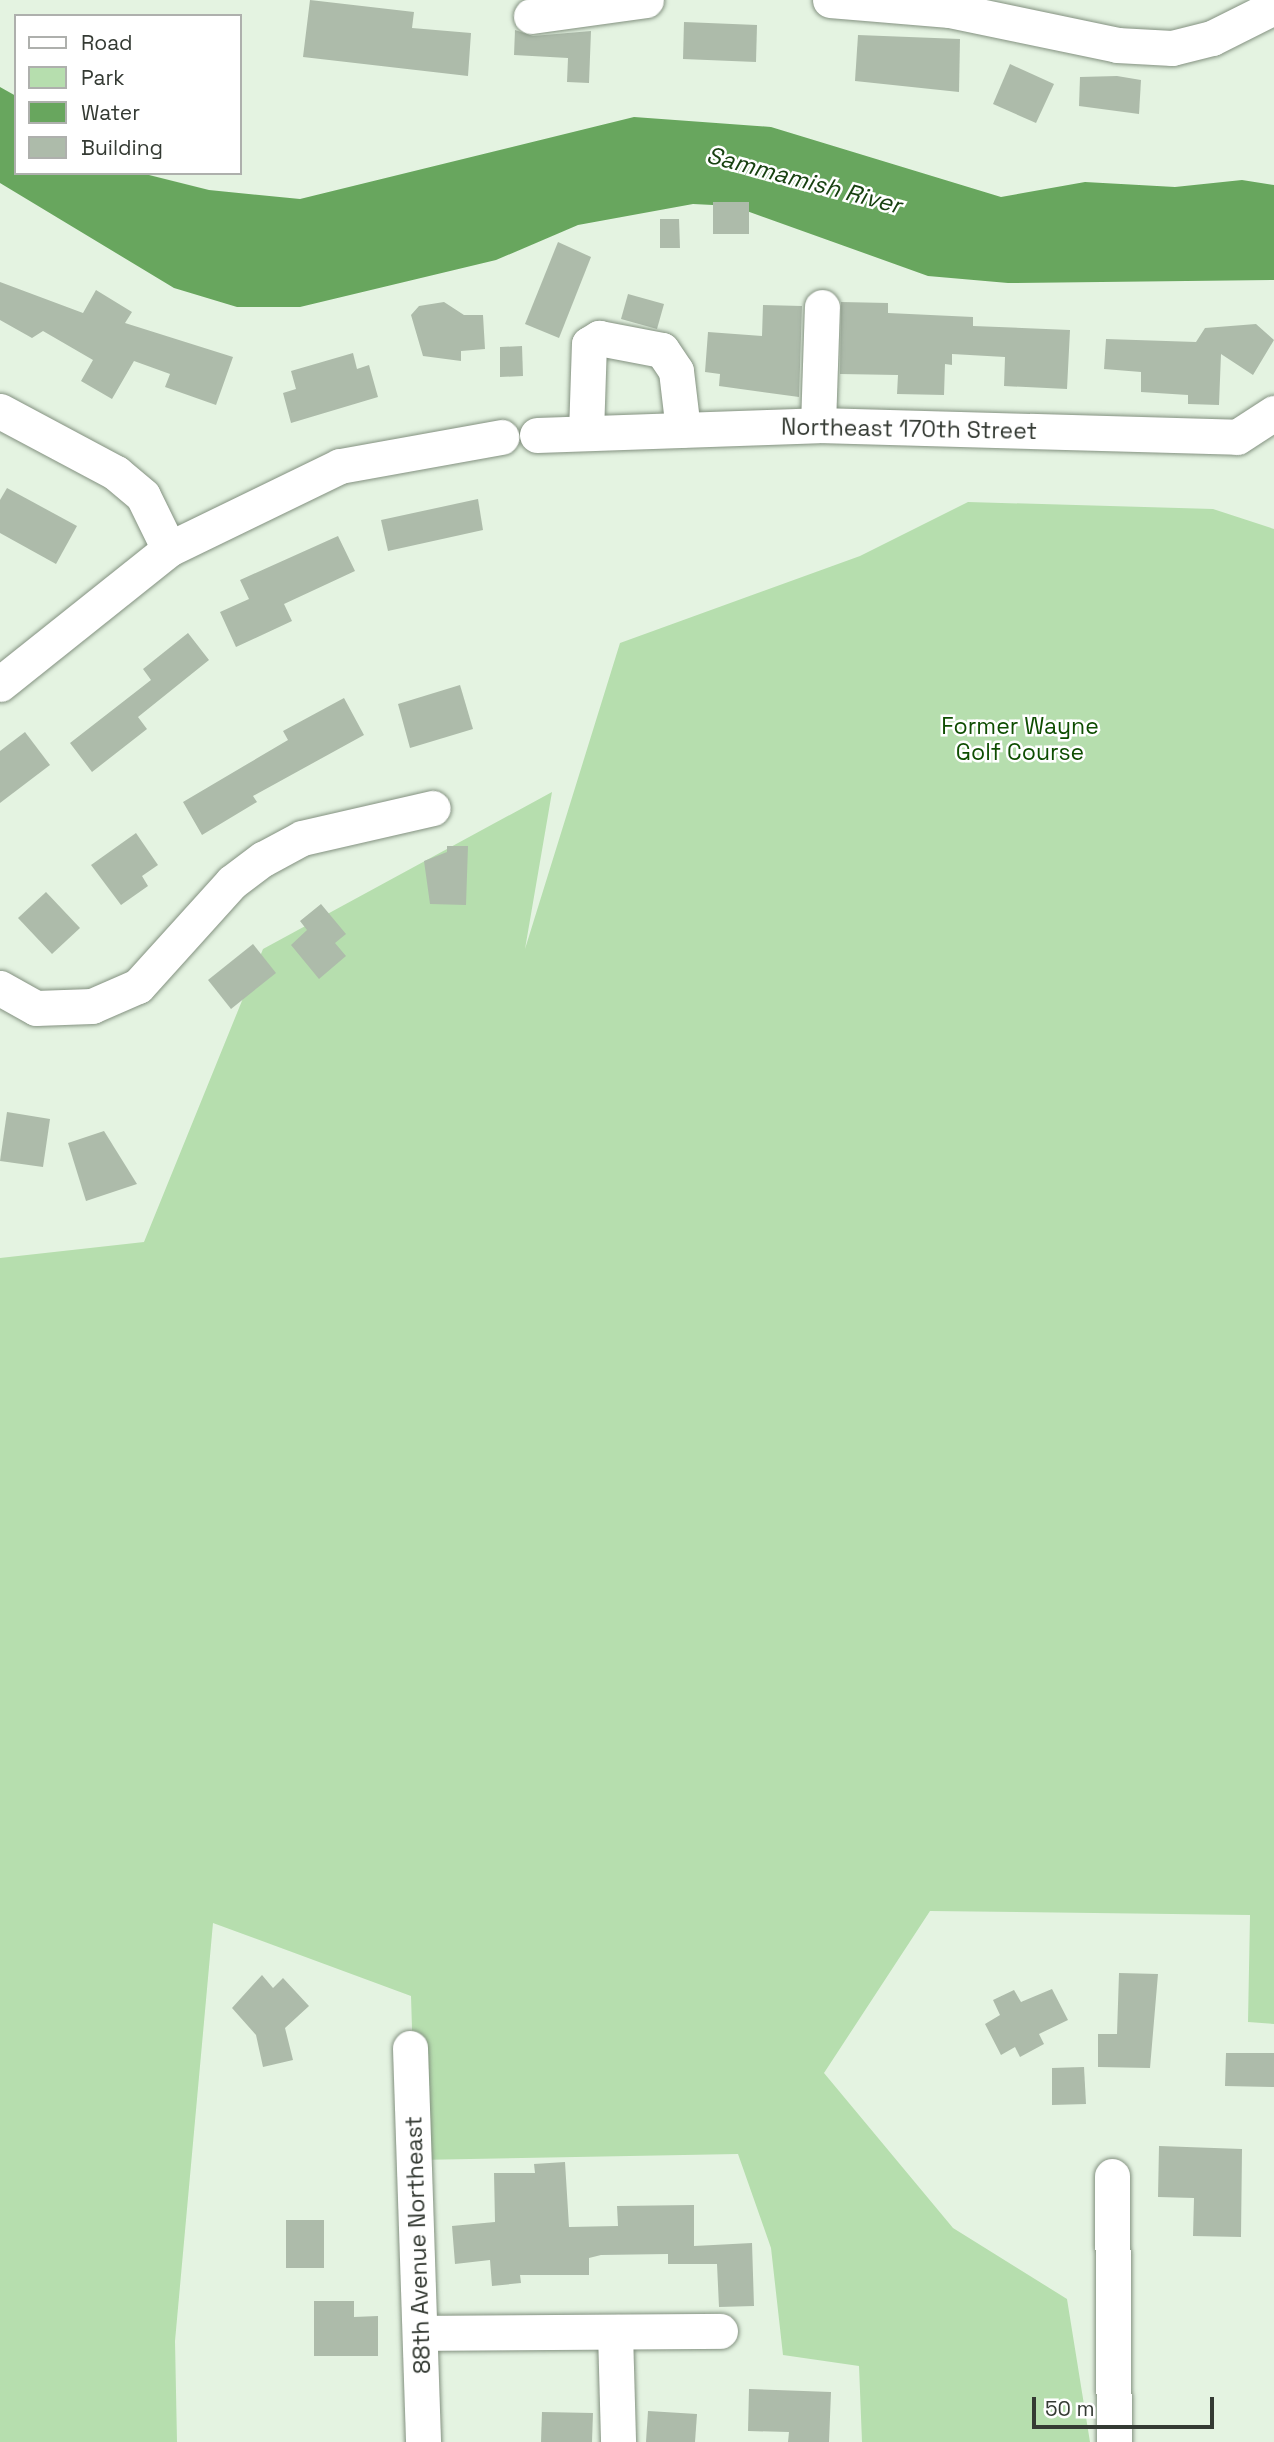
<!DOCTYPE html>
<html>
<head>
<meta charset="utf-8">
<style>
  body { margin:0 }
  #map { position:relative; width:1274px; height:2442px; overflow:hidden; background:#e4f3e1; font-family:"Space Grotesk",sans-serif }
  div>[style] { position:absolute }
  .green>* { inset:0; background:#b6deae }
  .water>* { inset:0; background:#68a65e }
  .building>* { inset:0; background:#adbbaa }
  .roads { filter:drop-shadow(0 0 2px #839180) drop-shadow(0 0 2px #839180) }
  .minor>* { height:35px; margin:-17.5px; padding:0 17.5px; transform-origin:17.5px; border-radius:17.5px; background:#fff }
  span { translate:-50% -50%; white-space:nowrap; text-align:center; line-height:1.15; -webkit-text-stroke:5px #fff; paint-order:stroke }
  .street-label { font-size:23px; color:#343a33 }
  .park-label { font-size:23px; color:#0e4d01 }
  .water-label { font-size:24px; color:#174110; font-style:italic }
  .legend { position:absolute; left:14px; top:14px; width:228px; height:161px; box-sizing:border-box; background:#fff; border:2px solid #aeb0ad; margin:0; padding:9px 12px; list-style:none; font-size:21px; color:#343a33 }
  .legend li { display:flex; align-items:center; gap:14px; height:35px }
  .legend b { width:35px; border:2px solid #aeb0ad }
  .scale { position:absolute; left:1032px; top:2397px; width:182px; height:32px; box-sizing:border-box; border:4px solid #343a33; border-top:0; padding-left:9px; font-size:21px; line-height:24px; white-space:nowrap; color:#343a33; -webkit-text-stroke:5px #fff; paint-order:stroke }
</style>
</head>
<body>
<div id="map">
  <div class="green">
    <i style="clip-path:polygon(968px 502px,1213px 509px,1274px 529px,1274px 2024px,1248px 2022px,1250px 1915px,930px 1911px,824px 2073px,953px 2228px,1067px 2299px,1090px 2442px,862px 2442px,859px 2366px,783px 2355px,771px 2248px,738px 2154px,416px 2160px,411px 1996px,213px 1923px,175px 2341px,177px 2442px,0 2442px,0 1258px,144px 1242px,263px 949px,552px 792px,525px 949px,620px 643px,860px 556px)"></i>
  </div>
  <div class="water">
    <i style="clip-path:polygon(0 87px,16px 96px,16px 173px,141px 173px,209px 190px,300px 199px,634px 117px,771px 127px,1001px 197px,1085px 182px,1175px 187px,1242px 180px,1274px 185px,1274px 280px,1008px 283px,928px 276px,733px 206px,693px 204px,578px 225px,496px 260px,300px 307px,237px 307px,174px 288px,0 183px)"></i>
  </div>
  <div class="building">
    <i style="clip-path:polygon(310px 0,414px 12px,412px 28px,471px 33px,468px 76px,303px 57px)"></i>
    <i style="clip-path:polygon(684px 22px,757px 25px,756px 62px,683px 59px)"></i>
    <i style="clip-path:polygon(515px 30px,533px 36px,591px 31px,589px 83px,567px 82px,568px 58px,514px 55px)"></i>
    <i style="clip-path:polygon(858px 35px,960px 39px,959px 92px,855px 81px)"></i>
    <i style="clip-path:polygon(1010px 64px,1054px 84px,1036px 123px,993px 104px)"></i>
    <i style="clip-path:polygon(1117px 76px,1141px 80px,1139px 114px,1079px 106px,1080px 77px)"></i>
    <i style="clip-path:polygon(713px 202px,749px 202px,749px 234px,713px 234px)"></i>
    <i style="clip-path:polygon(660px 219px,679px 219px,680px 248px,660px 248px)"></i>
    <i style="clip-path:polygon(558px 242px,591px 257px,559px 338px,525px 324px)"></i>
    <i style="clip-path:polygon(0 282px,83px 313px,96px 290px,132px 312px,125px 323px,233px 357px,216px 405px,165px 387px,170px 374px,134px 361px,112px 399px,81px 381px,93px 360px,43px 331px,32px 338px,0 320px)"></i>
    <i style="clip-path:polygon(628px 294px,664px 304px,657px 329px,621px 319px)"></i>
    <i style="clip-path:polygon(444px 302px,464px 315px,483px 315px,485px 349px,461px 351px,461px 361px,423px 356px,411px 315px,419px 306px)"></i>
    <i style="clip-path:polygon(841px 302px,888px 303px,888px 313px,973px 317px,973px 326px,1070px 330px,1067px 389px,1004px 386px,1005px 357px,952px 354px,952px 365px,945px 364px,944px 395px,897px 394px,898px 375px,840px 374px)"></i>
    <i style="clip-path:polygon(763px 305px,802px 306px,799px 397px,719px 386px,720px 374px,705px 372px,708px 332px,762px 336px)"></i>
    <i style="clip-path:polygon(1256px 324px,1274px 340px,1253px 375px,1221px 354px,1219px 405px,1188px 404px,1188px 395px,1141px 392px,1141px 372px,1104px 369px,1106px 339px,1196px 342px,1205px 328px)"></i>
    <i style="clip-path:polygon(522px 346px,523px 376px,500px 377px,500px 347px)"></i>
    <i style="clip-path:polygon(353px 353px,357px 369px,369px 365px,378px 397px,291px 423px,283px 393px,296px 389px,291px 371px)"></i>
    <i style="clip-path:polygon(7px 488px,77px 526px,56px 564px,0 533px,0 500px)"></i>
    <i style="clip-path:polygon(478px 499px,483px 530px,388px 551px,381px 520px)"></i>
    <i style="clip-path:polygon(338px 536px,355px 571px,284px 604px,292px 621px,236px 647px,220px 612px,249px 599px,240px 580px)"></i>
    <i style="clip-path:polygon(188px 633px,209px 660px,138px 717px,147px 729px,92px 772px,70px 743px,151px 680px,143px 669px)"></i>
    <i style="clip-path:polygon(460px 685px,473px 729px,410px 748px,398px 704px)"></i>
    <i style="clip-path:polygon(344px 698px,364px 735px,253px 796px,257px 802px,202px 835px,183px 802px,288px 740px,283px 731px)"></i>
    <i style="clip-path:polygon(25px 732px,50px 765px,0 803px,0 751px)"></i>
    <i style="clip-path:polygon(136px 833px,158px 865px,142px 876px,148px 886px,121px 905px,91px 865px)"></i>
    <i style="clip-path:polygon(447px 846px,468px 846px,466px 905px,430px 904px,424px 861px,447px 852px)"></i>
    <i style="clip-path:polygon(46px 892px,80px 928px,52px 954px,18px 918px)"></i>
    <i style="clip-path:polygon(321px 904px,346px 934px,335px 943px,346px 956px,319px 979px,291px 945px,307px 930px,300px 921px)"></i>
    <i style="clip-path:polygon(253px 944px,276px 973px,231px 1009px,208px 980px)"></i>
    <i style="clip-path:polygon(7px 1112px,50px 1119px,43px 1167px,0 1161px)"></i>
    <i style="clip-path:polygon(104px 1131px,137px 1184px,86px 1201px,68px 1143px)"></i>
    <i style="clip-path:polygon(1119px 1973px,1158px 1974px,1150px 2068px,1098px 2067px,1098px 2034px,1117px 2034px)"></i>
    <i style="clip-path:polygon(262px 1975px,273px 1988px,283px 1978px,309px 2006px,285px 2028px,293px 2060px,263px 2067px,256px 2035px,232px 2008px)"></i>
    <i style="clip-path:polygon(1052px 1989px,1068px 2020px,1039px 2034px,1044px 2044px,1020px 2057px,1015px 2047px,1001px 2055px,985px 2024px,1000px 2015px,993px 2000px,1014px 1990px,1021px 2002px)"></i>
    <i style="clip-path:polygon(1226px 2053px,1274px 2053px,1274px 2087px,1225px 2086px)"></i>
    <i style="clip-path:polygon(1084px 2067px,1086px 2104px,1052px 2105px,1052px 2068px)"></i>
    <i style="clip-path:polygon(1159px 2146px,1242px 2149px,1241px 2237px,1193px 2236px,1194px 2198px,1158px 2197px)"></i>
    <i style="clip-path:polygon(565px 2162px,569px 2227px,618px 2226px,617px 2206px,694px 2205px,694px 2246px,752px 2243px,754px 2306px,719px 2307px,717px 2264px,668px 2264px,668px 2254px,601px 2255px,589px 2258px,589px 2275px,520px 2275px,521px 2283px,492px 2286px,490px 2260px,455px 2264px,452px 2226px,495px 2222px,494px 2173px,535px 2173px,534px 2164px)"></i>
    <i style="clip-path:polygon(286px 2220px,324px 2220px,324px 2268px,286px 2268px)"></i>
    <i style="clip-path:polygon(314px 2301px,354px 2301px,354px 2317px,378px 2316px,378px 2356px,314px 2356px)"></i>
    <i style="clip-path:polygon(749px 2389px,831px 2392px,829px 2442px,788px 2442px,789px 2432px,748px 2431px)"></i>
    <i style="clip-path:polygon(648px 2411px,697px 2414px,695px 2442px,646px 2442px)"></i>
    <i style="clip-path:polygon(542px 2412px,593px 2413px,592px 2442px,541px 2442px)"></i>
  </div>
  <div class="roads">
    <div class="minor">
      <i style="left:830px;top:0;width:120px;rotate:4.8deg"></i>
      <i style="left:950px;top:10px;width:171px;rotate:11.8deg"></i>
      <i style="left:1117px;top:45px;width:55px;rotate:3.1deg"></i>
      <i style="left:1172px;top:48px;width:41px;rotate:-14deg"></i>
      <i style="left:1212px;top:38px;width:69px;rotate:-26.6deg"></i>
      <i style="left:531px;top:16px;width:116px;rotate:-7.9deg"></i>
      <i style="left:0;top:411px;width:132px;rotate:28.1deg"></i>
      <i style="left:116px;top:473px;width:35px;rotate:40deg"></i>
      <i style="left:143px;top:496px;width:59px;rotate:63.9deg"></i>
      <i style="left:169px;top:549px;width:190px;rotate:-25.9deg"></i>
      <i style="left:340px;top:466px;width:164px;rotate:-10.2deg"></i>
      <i style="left:818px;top:425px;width:118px;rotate:-88.1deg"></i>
      <i style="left:586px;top:433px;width:89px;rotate:-88.1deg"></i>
      <i style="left:589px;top:344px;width:12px;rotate:-31deg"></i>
      <i style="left:599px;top:338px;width:64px;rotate:10.8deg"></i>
      <i style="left:662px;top:350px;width:25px;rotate:56deg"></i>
      <i style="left:676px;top:371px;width:59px;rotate:83.2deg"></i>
      <i style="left:537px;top:435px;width:281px;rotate:-2deg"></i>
      <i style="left:818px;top:425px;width:419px;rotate:1.6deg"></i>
      <i style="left:1237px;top:437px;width:44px;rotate:-33deg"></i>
      <i style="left:0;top:684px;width:216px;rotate:-38.6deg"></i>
      <i style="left:0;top:988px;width:41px;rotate:29.1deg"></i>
      <i style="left:36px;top:1008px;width:56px;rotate:-2deg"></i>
      <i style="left:92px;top:1006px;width:50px;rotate:-23.5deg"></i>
      <i style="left:138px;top:986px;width:140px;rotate:-47.9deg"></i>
      <i style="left:232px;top:882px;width:39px;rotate:-37deg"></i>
      <i style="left:263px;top:859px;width:44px;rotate:-28.3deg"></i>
      <i style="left:302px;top:838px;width:134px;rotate:-12.9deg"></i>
      <i style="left:410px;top:2048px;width:394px;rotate:88.1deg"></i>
      <i style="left:1112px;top:2176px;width:266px;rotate:89.6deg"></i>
      <i style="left:615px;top:2332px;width:110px;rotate:88.4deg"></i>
      <i style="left:424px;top:2333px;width:296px;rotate:-0.4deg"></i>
    </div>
  </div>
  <div class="street-label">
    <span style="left:909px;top:429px;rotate:1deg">Northeast 170th Street</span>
    <span style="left:418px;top:2245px;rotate:-92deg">88th Avenue Northeast</span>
  </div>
  <div class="park-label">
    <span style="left:1020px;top:739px">Former Wayne<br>Golf Course</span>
  </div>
  <div class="water-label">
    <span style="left:804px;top:180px;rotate:15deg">Sammamish River</span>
  </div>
  <ul class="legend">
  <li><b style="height:9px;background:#fff"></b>Road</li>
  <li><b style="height:19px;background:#b6deae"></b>Park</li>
  <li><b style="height:19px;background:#68a65e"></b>Water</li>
  <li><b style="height:19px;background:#adbbaa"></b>Building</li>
  </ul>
  <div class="scale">50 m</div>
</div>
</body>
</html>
